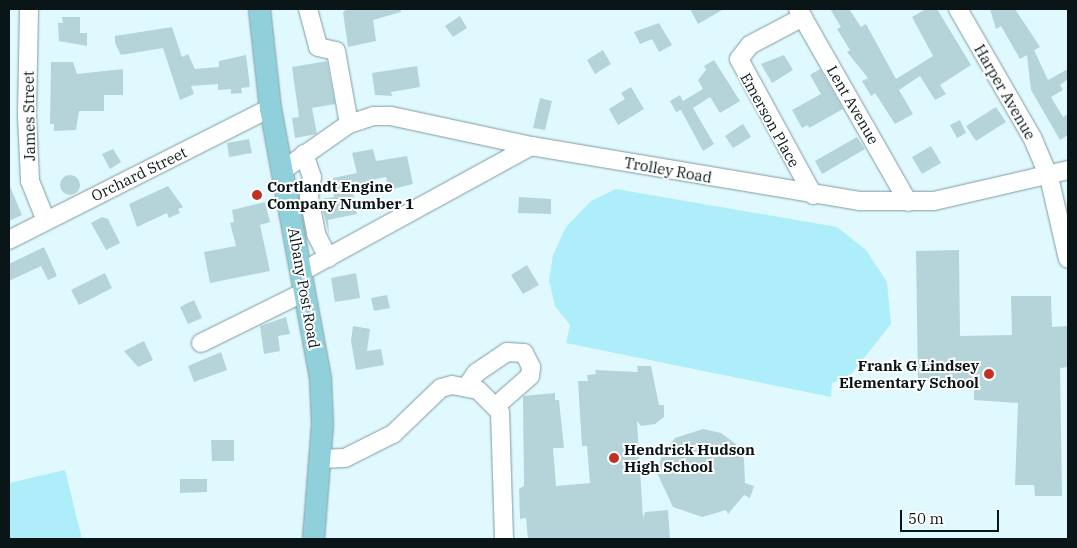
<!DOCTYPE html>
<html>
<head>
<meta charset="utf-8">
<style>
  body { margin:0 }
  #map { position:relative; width:1077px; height:548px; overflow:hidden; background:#e0f9fe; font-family:"IBM Plex Serif",serif }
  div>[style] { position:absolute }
  .green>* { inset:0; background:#adeefa }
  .building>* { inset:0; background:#b5d4da }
  .round { border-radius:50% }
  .roads { filter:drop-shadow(0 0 1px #7e9ba1) drop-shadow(0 0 1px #7e9ba1) }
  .minor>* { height:18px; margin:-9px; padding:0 9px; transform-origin:9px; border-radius:9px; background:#fff }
  .major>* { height:21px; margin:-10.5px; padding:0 10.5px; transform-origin:10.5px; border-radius:10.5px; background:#8fd0da }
  .dots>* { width:14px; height:14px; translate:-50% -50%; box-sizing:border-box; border:2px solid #fff; border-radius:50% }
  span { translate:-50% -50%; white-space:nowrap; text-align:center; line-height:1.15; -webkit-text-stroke:4px #fff; paint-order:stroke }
  .street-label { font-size:15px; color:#091517 }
  .poi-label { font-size:15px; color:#091517; font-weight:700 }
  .left { translate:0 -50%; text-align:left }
  .right { translate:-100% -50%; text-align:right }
  .frame { position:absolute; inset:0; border:10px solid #091517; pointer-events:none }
  .scale { position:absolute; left:900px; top:510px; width:99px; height:22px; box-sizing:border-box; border:2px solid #091517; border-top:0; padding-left:6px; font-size:15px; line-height:18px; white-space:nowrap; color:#091517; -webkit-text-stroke:4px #fff; paint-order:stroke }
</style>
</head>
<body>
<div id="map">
  <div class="green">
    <i style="clip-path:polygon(616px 189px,837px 227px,866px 250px,887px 282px,891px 324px,849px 377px,832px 383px,831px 397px,566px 343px,570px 325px,555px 306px,549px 280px,553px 255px,566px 227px,591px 201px)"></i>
    <i style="clip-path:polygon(65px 470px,82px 539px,9px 539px,9px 483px)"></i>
  </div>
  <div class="building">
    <i style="clip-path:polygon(348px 9px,401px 9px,401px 12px,373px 20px,376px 41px,348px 47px,343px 12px)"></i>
    <i style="clip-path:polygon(690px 9px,724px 9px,698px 24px)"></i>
    <i style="clip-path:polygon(830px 9px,849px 9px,861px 27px,866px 24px,896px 79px,933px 56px,912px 17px,926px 9px,937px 9px,971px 65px,940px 85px,946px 94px,935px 100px,920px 76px,899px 90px,913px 114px,895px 124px,875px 93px,871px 96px,862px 81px,868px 78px,847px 52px,850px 50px,837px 29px,841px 27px)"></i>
    <i style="clip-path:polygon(990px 9px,1015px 9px,1040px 47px,1034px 50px,1048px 80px,1068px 69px,1068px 79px,1060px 85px,1063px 90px,1051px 97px,1063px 117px,1068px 114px,1068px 135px,1060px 140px,1031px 90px,1027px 55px,1020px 59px,1001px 26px,996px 29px)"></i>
    <i style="clip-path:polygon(460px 16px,467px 28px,453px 37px,445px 26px)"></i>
    <i style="clip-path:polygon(62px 17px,80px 17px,80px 33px,87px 33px,87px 46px,59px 41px,58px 23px,63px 23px)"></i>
    <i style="clip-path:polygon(659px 23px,672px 45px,659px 52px,652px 39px,640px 44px,634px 32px)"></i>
    <i style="clip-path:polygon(172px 27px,182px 57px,188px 54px,195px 69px,219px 67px,219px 61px,246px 55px,250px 87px,241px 88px,242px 93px,231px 94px,231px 89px,218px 90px,218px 84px,191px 86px,194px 94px,180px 100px,163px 48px,121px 55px,115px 43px,115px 36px)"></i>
    <i style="clip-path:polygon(603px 50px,611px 64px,595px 74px,587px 60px)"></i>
    <i style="clip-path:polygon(784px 55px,793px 70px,772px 83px,761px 64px)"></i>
    <i style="clip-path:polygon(714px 60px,740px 101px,720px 113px,710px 97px,693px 108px,714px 144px,703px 151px,681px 110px,676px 112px,670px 101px,680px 95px,683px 101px,703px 89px,698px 80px,706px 70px,704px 66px)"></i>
    <i style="clip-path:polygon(327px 61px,335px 104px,312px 108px,317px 134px,295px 138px,292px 118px,299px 117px,292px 67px)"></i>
    <i style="clip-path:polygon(51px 62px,73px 62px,77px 74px,123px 69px,123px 95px,104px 95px,104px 111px,79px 111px,76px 130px,54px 131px,54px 124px,50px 124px)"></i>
    <i style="clip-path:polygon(417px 66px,420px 87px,391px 92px,392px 96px,375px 95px,372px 73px)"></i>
    <i style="clip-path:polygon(820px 69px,843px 109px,809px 128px,808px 125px,802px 128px,792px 110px,821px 94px,810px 75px)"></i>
    <i style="clip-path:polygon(631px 87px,644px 109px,618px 125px,609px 109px,625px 99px,621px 93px)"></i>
    <i style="clip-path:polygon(540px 98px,552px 101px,545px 130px,533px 128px)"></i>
    <i style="clip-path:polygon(996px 107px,1006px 122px,976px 141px,966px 126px)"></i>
    <i style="clip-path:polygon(960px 120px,966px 133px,957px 138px,950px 125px)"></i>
    <i style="clip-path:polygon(743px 124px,751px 137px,733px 148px,725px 136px)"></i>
    <i style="clip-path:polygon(857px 137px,865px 149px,822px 174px,815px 161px)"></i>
    <i style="clip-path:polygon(249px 139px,252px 153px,229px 157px,227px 143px)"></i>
    <i style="clip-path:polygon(931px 146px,941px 163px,922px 174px,912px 157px)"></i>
    <i style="clip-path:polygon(113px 149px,121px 162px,110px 169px,102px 154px)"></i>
    <i style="clip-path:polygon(373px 149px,376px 161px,407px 156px,413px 184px,393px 189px,388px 186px,386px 177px,366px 181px,368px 189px,353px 193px,357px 214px,328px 220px,329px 235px,320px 199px,334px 197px,333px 178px,357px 173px,352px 153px)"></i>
    <i class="round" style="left:60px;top:175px;width:20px;height:20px"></i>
    <i style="clip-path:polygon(9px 184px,22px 215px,9px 221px)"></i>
    <i style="clip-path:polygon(168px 186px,183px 207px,178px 209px,180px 213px,169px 218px,167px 213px,137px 227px,129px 204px)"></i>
    <i style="clip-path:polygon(519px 197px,551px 199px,551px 214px,518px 213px)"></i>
    <i style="clip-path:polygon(265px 202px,270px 222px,260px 225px,270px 271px,210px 283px,204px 252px,236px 246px,230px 223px,234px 222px,232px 210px)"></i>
    <i style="clip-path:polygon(102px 217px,108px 219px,120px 243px,106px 250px,91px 223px)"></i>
    <i style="clip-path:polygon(44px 247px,57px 276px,48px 280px,41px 266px,9px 281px,9px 264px)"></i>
    <i style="clip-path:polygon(959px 250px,960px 336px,1012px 335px,1011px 296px,1051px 296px,1052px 327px,1068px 326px,1068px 367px,1060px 368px,1062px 496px,1035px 496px,1034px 485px,1015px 485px,1018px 403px,974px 400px,974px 380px,918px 381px,916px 251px)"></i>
    <i style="clip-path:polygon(527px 265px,539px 285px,523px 294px,511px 275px)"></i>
    <i style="clip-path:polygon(105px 273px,112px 288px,79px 305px,71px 290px)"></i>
    <i style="clip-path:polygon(356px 273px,360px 298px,335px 302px,331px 278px)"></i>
    <i style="clip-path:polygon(387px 295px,390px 308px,374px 311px,371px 298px)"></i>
    <i style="clip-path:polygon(194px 300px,202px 318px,188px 324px,180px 307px)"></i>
    <i style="clip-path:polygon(286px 317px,290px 334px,278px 336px,280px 351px,264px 354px,260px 326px)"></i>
    <i style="clip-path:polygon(353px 326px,370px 329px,367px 351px,381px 349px,384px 365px,356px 370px,351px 341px)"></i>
    <i style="clip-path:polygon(144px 341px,153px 360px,138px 367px,124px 351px)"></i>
    <i style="clip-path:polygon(221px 352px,227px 370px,194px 382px,188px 366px)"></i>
    <i style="clip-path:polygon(637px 366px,651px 366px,659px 405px,664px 405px,664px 417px,655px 424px,641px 426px,637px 421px,643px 518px,645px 512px,668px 510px,670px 539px,528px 539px,526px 518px,520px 519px,519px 489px,524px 486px,523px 396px,555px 393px,555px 400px,559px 400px,564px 448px,553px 448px,556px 486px,590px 483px,587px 446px,582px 446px,578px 381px,588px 381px,587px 375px,596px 374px,595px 370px,638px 372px)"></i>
    <i style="clip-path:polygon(703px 429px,721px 433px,736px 444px,744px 459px,745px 483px,754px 486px,750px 498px,744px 495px,728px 514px,726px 510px,702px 517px,673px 507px,657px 473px,662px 454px,675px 438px)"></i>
    <i style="clip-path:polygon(211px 440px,234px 440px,234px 461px,212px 461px)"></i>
    <i style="clip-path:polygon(180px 479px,207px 479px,207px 492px,180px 493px)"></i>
  </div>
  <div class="roads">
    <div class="minor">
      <i style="left:29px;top:9px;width:108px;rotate:91.1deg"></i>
      <i style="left:27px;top:117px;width:64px;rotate:87.3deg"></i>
      <i style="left:30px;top:181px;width:43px;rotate:68.2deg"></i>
      <i style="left:308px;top:9px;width:39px;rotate:75deg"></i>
      <i style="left:318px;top:47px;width:18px;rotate:13deg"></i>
      <i style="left:336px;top:51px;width:74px;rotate:79.9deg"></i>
      <i style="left:798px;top:9px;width:222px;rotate:60.3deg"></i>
      <i style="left:958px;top:9px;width:148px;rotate:60deg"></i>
      <i style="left:1032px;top:137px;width:43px;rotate:67deg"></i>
      <i style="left:1049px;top:177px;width:84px;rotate:77deg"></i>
      <i style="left:803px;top:17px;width:60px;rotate:152.2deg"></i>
      <i style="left:750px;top:45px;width:18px;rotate:128deg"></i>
      <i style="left:739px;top:59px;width:155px;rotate:61.4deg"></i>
      <i style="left:304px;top:154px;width:24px;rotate:71deg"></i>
      <i style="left:312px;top:177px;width:20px;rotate:99deg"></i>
      <i style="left:309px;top:197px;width:38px;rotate:79deg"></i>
      <i style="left:316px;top:234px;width:27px;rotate:63deg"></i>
      <i style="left:283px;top:170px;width:80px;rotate:-34.9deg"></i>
      <i style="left:349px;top:124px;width:25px;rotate:-18deg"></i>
      <i style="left:373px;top:116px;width:18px"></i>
      <i style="left:391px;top:116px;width:143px;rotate:12.1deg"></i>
      <i style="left:531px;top:146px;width:334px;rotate:9.5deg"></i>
      <i style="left:860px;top:201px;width:74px"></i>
      <i style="left:934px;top:201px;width:138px;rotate:-13deg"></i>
      <i style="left:9px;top:240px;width:292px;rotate:-26.8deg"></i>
      <i style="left:301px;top:272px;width:262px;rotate:-28.7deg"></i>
      <i style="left:201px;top:343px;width:115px;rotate:-26.3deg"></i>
      <i style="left:467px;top:386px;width:16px;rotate:-55deg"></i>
      <i style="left:476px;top:373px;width:37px;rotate:-34deg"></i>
      <i style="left:507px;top:352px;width:17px;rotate:3deg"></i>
      <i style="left:524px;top:353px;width:16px;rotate:63deg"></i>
      <i style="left:531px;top:367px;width:9px;rotate:96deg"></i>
      <i style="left:530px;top:376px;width:45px;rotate:138.6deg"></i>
      <i style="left:319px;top:459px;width:26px;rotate:-2deg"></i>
      <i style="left:345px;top:458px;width:54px;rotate:-26.6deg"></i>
      <i style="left:393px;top:434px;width:66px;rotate:-43.8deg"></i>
      <i style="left:441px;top:388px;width:11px;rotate:-15deg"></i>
      <i style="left:452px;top:385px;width:26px;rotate:11deg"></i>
      <i style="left:478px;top:390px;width:31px;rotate:45deg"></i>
      <i style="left:500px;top:412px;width:127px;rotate:88.2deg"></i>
    </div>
    <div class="major">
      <i style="left:259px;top:9px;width:100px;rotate:83.7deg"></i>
      <i style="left:270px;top:108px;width:275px;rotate:79.5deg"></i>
      <i style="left:320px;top:378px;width:46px;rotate:87.5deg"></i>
      <i style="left:322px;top:424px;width:115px;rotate:94.5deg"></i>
    </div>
  </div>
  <div class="dots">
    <i style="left:257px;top:195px;background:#c03323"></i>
    <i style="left:989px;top:374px;background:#c03323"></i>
    <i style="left:614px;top:458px;background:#c03323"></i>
  </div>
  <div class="street-label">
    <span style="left:1005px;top:92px;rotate:60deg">Harper Avenue</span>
    <span style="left:853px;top:105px;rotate:60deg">Lent Avenue</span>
    <span style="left:29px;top:116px;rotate:-91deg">James Street</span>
    <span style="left:770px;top:120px;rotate:61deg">Emerson Place</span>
    <span style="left:668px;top:170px;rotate:10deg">Trolley Road</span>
    <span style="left:139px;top:174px;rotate:-26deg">Orchard Street</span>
    <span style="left:304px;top:288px;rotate:80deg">Albany Post Road</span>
  </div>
  <div class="poi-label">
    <span class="left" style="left:267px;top:195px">Cortlandt Engine<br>Company Number 1</span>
    <span class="right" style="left:979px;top:374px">Frank G Lindsey<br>Elementary School</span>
    <span class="left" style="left:624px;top:458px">Hendrick Hudson<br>High School</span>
  </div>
  <div class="frame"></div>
  <div class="scale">50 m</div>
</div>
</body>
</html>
